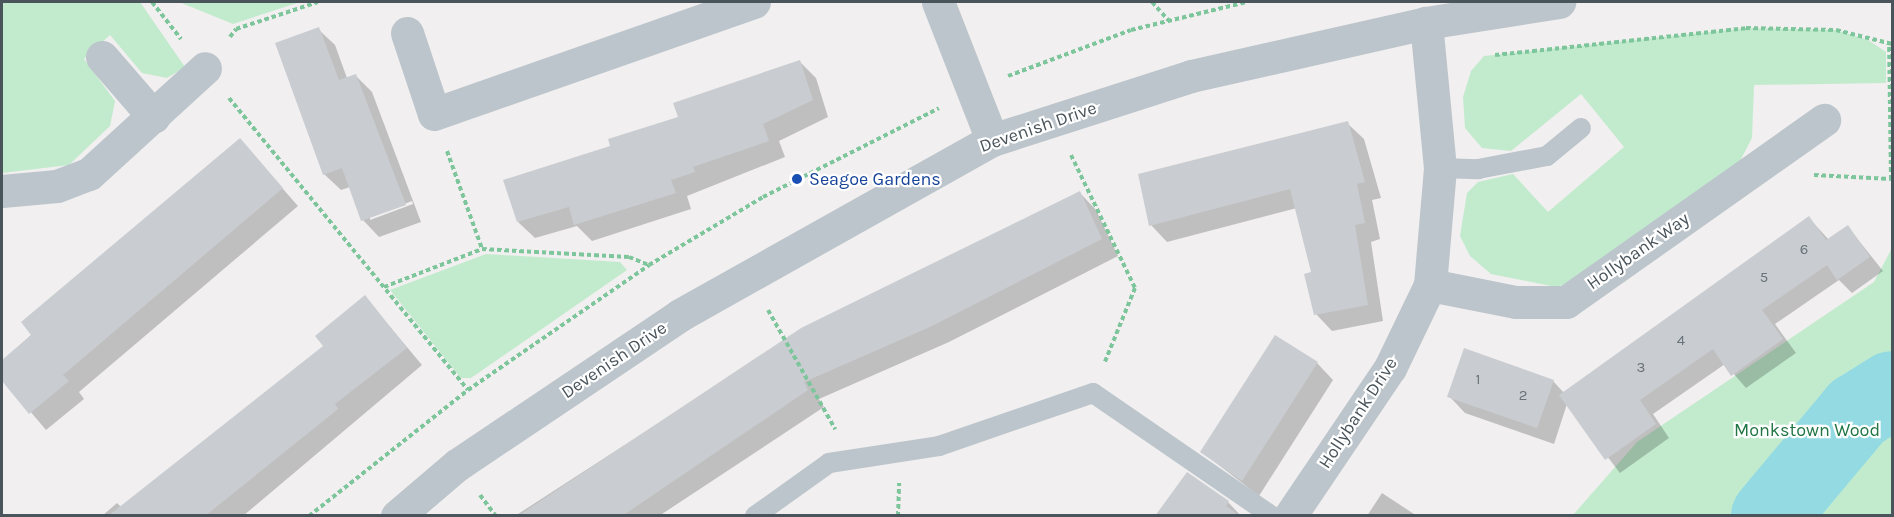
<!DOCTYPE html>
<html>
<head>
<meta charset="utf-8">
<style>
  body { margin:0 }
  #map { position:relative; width:1894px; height:517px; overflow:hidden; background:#f1efef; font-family:Karla,sans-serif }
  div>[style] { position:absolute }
  .green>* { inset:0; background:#c2ebce }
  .shadow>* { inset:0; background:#0003 }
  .river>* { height:78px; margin:-39px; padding:0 39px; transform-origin:39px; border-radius:39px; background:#93dae3 }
  .building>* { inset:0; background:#c9cdd1 }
  .path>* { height:4px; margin-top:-2px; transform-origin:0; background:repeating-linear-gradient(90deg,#7dc59b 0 4.5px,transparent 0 7.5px) }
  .service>* { height:20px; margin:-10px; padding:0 10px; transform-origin:10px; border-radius:10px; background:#bcc5cb }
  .minor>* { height:33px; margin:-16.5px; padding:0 16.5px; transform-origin:16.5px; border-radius:16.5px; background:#bcc5cb }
  .dots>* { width:16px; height:16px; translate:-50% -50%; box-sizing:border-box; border:3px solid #fff; border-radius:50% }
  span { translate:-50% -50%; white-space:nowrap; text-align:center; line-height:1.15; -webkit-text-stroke:4.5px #fff; paint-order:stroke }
  .number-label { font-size:15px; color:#697278 }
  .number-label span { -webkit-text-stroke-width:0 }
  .street-label { font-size:18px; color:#49545b }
  .transit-label { font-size:18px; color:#164399 }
  .left { translate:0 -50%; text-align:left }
  .park-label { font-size:18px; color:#207543 }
  .frame { position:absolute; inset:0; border:3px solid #49545b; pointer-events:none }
</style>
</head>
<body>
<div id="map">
  <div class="green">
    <i style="clip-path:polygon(2px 2px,140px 2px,185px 67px,167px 78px,142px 73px,110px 35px,84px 59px,115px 101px,110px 126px,69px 165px,2px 173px)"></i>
    <i style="clip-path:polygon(179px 2px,300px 2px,233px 24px)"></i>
    <i style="clip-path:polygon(1746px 28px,1836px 30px,1868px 40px,1886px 52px,1886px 83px,1754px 85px,1752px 138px,1740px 161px,1576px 281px,1556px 287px,1491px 274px,1470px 256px,1460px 236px,1467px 193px,1478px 182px,1513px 174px,1548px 212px,1624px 147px,1581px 94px,1511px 151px,1482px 148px,1465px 128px,1463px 97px,1471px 71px,1484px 56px)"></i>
    <i style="clip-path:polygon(1892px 248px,1892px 515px,1573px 515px,1637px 442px,1874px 282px)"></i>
    <i style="clip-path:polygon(486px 254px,620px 262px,627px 270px,471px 378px,461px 378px,390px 290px)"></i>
  </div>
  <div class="shadow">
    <i style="clip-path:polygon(evenodd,318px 29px,335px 45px,347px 78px,355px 75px,372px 92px,421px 222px,379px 237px,363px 220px,350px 187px,341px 190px,324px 174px,318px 29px,412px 201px,413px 204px,370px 220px,370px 217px,412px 201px)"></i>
    <i style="clip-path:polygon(800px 62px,816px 78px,828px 117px,779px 141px,785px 157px,687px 196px,691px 209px,592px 241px,577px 226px,535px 238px,518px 222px,612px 147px)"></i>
    <i style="clip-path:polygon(1347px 123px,1364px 139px,1381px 198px,1372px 200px,1380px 239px,1371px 242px,1383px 321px,1332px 331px,1316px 314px,1313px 273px,1297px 208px,1167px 242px,1151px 225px)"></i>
    <i style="clip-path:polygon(240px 140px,298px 206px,79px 392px,84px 399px,46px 430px,2px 378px,2px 362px)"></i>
    <i style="clip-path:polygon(1080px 193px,1096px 210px,1118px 256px,949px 342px,819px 399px,824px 407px,659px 516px,515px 516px,802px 330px)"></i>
    <i style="clip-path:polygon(1809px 218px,1829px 240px,1848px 227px,1883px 271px,1852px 293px,1839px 280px,1775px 324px,1796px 353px,1746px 388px,1725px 364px,1653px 414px,1669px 438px,1620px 473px,1567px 404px,1554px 444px,1465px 413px,1449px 396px,1553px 381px,1564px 393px)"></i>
    <i style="clip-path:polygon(365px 297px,422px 365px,243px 516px,102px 516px,117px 503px,121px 507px,325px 346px)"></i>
    <i style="clip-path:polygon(1317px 363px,1333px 380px,1259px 496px,1202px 452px)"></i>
    <i style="clip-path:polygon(1382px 493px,1417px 516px,1367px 516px)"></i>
    <i style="clip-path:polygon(1228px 502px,1241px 516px,1159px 516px)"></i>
  </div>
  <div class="river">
    <i style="left:1770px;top:516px;width:136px;rotate:-50.1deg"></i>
    <i style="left:1857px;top:412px;width:41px;rotate:-32.2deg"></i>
  </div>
  <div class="building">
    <i style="clip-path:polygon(319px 27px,339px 80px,356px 74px,406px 205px,361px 221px,342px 168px,323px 175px,275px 43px)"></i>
    <i style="clip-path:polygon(800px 60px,813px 100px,763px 124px,769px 141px,693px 167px,695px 172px,671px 180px,676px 193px,574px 225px,569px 207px,517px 222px,503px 180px,610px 146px,608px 139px,678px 117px,673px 103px)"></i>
    <i style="clip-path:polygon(1348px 121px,1365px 182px,1357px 184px,1365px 223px,1355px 225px,1368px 305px,1314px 315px,1304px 274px,1311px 272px,1290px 189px,1149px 226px,1138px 174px)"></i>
    <i style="clip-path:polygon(240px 138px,283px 188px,63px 375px,69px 381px,29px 414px,2px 381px,2px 360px,31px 335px,21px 322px)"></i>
    <i style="clip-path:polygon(1080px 191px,1102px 239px,932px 326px,804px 382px,808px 390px,622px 516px,518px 516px,801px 328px)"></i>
    <i style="clip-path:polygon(1809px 216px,1826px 240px,1848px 225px,1870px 257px,1837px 280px,1827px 265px,1762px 310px,1783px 339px,1731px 376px,1713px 349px,1640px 400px,1656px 424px,1605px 460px,1559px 395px)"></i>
    <i style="clip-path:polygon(365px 295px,407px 348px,335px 404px,338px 409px,205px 516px,108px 516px,323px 346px,315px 336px)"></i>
    <i style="clip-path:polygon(1275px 335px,1318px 362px,1242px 481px,1200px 452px)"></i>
    <i style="clip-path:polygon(1464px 348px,1554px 380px,1537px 428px,1447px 397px)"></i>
    <i style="clip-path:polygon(1187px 472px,1229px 501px,1226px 506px,1240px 516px,1155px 516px)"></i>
  </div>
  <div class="path">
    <i style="left:152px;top:2px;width:47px;rotate:51.9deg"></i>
    <i style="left:1152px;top:2px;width:25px;rotate:48deg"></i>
    <i style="left:230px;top:37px;width:10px;rotate:-53deg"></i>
    <i style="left:236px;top:29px;width:86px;rotate:-18.2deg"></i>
    <i style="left:1495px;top:55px;width:252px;rotate:-6.1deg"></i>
    <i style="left:1746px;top:28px;width:90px;rotate:1.3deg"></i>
    <i style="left:1836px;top:30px;width:58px;rotate:14deg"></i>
    <i style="left:1008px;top:76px;width:131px;rotate:-20.5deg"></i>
    <i style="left:1131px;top:30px;width:119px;rotate:-13.6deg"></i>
    <i style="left:229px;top:98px;width:377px;rotate:50.7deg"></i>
    <i style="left:447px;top:151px;width:104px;rotate:70.3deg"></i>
    <i style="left:1071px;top:155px;width:148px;rotate:64.3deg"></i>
    <i style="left:1135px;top:288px;width:82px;rotate:112.2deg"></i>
    <i style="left:1814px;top:175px;width:77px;rotate:3deg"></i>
    <i style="left:1891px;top:179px;width:137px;rotate:-90.8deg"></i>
    <i style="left:384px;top:287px;width:105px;rotate:-21.2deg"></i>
    <i style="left:482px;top:249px;width:147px;rotate:3.1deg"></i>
    <i style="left:629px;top:257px;width:22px;rotate:22deg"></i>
    <i style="left:768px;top:310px;width:137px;rotate:60.6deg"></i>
    <i style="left:480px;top:495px;width:26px;rotate:53deg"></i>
    <i style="left:309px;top:516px;width:203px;rotate:-38.4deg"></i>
    <i style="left:468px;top:390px;width:220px;rotate:-34.6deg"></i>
    <i style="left:649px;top:265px;width:133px;rotate:-30.8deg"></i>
    <i style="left:763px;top:197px;width:197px;rotate:-26.8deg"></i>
    <i style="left:898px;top:516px;width:33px;rotate:-88deg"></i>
  </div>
  <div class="service">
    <i style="left:1440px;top:168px;width:38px;rotate:2deg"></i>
    <i style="left:1478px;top:169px;width:70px;rotate:-10.7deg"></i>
    <i style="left:1547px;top:156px;width:44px;rotate:-39.5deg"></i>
    <i style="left:755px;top:516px;width:91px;rotate:-35.6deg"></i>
    <i style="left:829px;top:463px;width:111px;rotate:-8.8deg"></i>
    <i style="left:939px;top:446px;width:163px;rotate:-19deg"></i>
    <i style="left:1093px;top:393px;width:217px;rotate:34.5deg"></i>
  </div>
  <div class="minor">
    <i style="left:938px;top:2px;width:148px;rotate:68.6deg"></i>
    <i style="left:407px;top:33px;width:85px;rotate:71.6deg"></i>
    <i style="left:434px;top:114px;width:339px;rotate:-19.3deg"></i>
    <i style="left:102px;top:57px;width:79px;rotate:49.1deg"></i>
    <i style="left:2px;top:191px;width:55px;rotate:-5.2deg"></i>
    <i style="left:57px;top:186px;width:34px;rotate:-21deg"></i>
    <i style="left:89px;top:174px;width:157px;rotate:-42.4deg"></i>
    <i style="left:1430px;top:285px;width:88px;rotate:11.2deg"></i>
    <i style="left:1516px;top:302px;width:50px"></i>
    <i style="left:1566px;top:302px;width:316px;rotate:-35.2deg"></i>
    <i style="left:397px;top:516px;width:79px;rotate:-40.4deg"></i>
    <i style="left:457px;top:465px;width:269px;rotate:-33.9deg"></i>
    <i style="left:680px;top:315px;width:358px;rotate:-29.3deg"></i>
    <i style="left:992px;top:140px;width:209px;rotate:-17.8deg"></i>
    <i style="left:1191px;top:76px;width:241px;rotate:-12.7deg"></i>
    <i style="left:1426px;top:23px;width:135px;rotate:-9deg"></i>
    <i style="left:1290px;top:516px;width:179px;rotate:-56deg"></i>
    <i style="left:1390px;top:368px;width:92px;rotate:-64.3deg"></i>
    <i style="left:1430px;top:285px;width:117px;rotate:-85.1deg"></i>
    <i style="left:1440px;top:168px;width:146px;rotate:-95.5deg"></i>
  </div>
  <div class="dots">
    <i style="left:797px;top:179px;background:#1a4fb4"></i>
  </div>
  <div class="number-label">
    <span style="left:1804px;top:250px">6</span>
    <span style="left:1764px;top:278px">5</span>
    <span style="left:1681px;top:341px">4</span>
    <span style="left:1641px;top:368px">3</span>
    <span style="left:1478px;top:380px">1</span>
    <span style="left:1523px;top:396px">2</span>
  </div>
  <div class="street-label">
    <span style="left:1038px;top:127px;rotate:-19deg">Devenish Drive</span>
    <span style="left:1638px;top:251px;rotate:-35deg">Hollybank Way</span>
    <span style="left:614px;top:360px;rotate:-34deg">Devenish Drive</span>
    <span style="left:1358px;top:413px;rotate:-57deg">Hollybank Drive</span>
  </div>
  <div class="transit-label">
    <span class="left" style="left:809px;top:179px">Seagoe Gardens</span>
  </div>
  <div class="park-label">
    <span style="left:1807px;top:430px">Monkstown Wood</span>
  </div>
  <div class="frame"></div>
</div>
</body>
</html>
